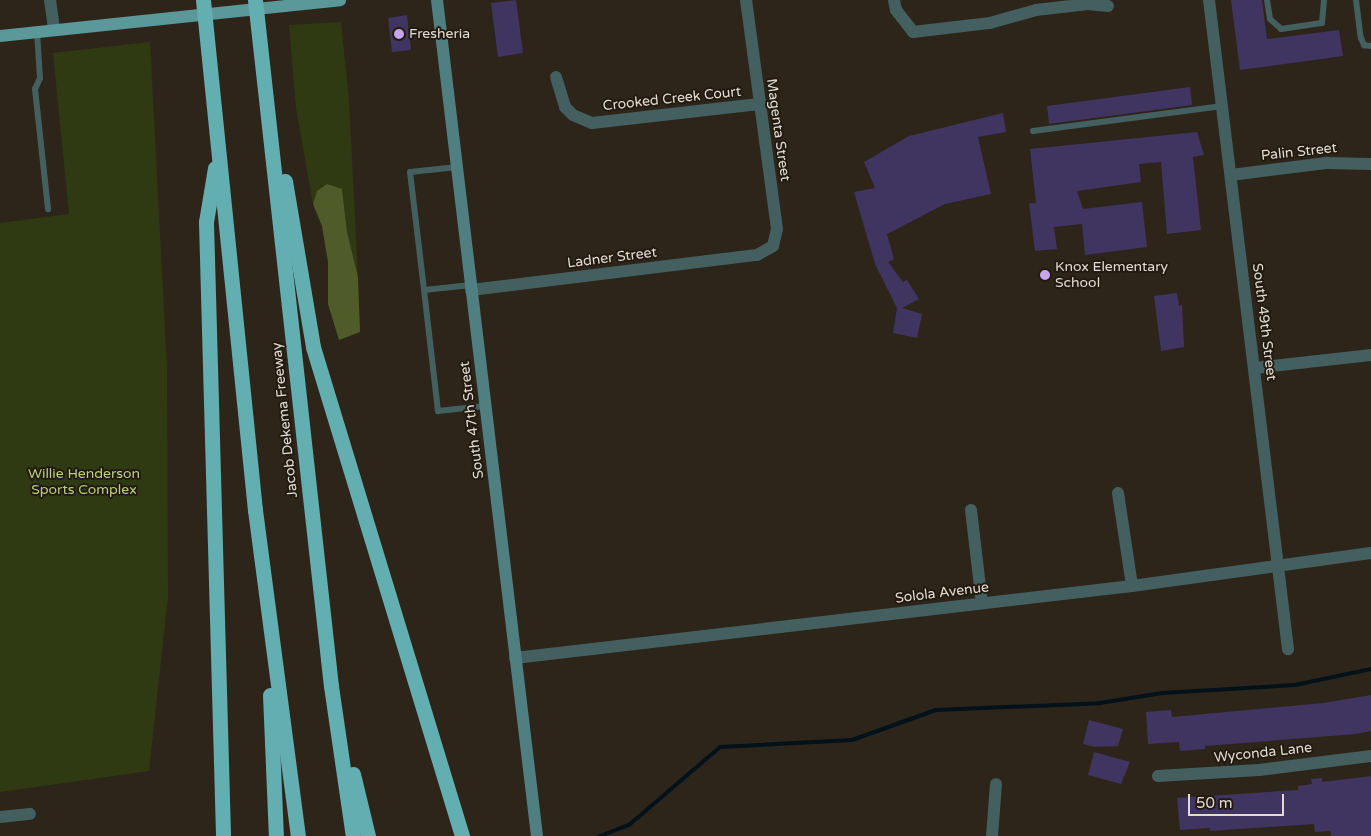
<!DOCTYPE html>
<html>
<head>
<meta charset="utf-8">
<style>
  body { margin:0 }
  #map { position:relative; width:1371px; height:836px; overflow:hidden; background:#2d251a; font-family:"Varela Round",sans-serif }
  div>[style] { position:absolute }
  .green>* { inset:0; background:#303a12 }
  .forest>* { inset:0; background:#4f5c2a }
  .stream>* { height:4px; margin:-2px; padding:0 2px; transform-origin:2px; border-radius:2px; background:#02121a }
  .building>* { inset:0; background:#403460 }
  .lane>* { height:6px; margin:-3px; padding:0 3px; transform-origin:3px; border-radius:3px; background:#435f60 }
  .street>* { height:12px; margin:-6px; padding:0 6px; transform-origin:6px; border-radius:6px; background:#435f60 }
  .secondary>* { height:12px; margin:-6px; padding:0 6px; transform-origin:6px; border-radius:6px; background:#507f81 }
  .primary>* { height:12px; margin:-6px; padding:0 6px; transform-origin:6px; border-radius:6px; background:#5a989a }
  .highway>* { height:15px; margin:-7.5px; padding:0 7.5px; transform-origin:7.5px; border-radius:7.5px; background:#63aeb1 }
  .dots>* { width:14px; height:14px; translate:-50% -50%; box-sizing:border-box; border:2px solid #231b10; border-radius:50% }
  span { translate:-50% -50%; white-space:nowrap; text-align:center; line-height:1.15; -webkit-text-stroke:4px #231b10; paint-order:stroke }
  .poi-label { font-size:14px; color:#e1dbd4 }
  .left { translate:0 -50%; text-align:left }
  .street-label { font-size:14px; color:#e1dbd4 }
  .park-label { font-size:14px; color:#b8ce80 }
  .scale { position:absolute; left:1188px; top:794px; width:96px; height:22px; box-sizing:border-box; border:2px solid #e1dbd4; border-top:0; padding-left:6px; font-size:15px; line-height:18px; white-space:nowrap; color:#e1dbd4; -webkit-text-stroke:4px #231b10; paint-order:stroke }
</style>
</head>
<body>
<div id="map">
  <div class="green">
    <i style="clip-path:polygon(341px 22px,349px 100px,358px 277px,347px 232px,342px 189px,317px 191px,313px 204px,296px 108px,289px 25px)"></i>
    <i style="clip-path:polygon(150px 42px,167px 368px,168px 596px,149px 771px,0 792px,0 223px,69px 214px,53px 53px)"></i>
  </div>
  <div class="forest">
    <i style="clip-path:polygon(327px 184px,342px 189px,347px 232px,358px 277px,360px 332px,339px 340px,328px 304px,328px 262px,322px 226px,313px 204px,317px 191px)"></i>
  </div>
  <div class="stream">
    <i style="left:600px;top:836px;width:31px;rotate:-21deg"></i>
    <i style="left:629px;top:825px;width:120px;rotate:-40.6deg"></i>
    <i style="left:720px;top:747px;width:132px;rotate:-3deg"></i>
    <i style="left:852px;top:740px;width:89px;rotate:-19.7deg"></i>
    <i style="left:936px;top:710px;width:164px;rotate:-2.4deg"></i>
    <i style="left:1100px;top:703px;width:63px;rotate:-9.2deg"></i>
    <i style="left:1162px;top:693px;width:133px;rotate:-3.4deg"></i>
    <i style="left:1295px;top:685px;width:78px;rotate:-11.9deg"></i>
  </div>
  <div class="building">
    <i style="clip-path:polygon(516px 0,523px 53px,498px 57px,491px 3px)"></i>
    <i style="clip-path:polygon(1231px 0,1262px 0,1267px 39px,1339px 30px,1343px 56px,1240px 70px)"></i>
    <i style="clip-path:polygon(407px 15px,411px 50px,392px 52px,388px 18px)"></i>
    <i style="clip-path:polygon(1190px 87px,1192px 105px,1049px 124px,1047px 106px)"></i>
    <i style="clip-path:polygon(1003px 113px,1006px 132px,978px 137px,991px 194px,945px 204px,887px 234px,894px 259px,888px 262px,903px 282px,907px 280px,919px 299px,902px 308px,922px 314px,917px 338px,893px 333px,897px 308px,875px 264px,854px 192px,875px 188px,864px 162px,909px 136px)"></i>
    <i style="clip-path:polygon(1197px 132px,1204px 155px,1193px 157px,1201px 230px,1167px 234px,1161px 162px,1139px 164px,1141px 182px,1077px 191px,1083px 209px,1142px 202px,1147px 247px,1085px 255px,1082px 224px,1054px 227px,1057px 249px,1035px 251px,1029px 203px,1036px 203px,1030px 149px)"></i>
    <i style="clip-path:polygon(1177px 293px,1179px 306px,1182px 305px,1184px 347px,1161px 351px,1154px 296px)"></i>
    <i style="clip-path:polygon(1371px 695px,1371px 731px,1356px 734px,1205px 746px,1205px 749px,1180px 751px,1179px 742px,1148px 744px,1146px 712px,1171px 710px,1172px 717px,1323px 703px)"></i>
    <i style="clip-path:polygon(1089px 720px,1123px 729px,1118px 746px,1095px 747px,1083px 744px)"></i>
    <i style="clip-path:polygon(1094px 752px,1130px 762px,1121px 784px,1088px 775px)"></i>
    <i style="clip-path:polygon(1371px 776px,1371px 836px,1331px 836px,1330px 831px,1315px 832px,1314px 824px,1210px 831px,1210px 828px,1180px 830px,1177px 798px,1298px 790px,1298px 786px,1312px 784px,1311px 779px,1322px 778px,1322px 782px)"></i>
  </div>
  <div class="lane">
    <i style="left:1267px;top:0;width:19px;rotate:81deg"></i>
    <i style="left:1270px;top:19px;width:15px;rotate:42deg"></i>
    <i style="left:1281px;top:29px;width:41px;rotate:-8.3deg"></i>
    <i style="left:1322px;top:23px;width:23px;rotate:-85deg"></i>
    <i style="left:1356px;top:0;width:38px;rotate:83deg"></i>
    <i style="left:1361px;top:38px;width:8px;rotate:67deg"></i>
    <i style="left:1364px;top:45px;width:7px;rotate:8deg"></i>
    <i style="left:37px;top:32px;width:46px;rotate:86.3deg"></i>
    <i style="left:40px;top:78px;width:12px;rotate:114deg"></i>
    <i style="left:35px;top:89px;width:121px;rotate:83.8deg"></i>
    <i style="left:1033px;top:131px;width:191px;rotate:-7.5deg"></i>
    <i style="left:457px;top:167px;width:47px;rotate:173.9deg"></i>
    <i style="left:410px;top:172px;width:119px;rotate:83.2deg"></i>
    <i style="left:424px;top:290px;width:122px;rotate:83.4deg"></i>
    <i style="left:438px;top:411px;width:47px;rotate:-6.1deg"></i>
    <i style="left:424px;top:290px;width:47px;rotate:-6.1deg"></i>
  </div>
  <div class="street">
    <i style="left:50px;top:0;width:30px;rotate:82deg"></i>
    <i style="left:894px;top:0;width:10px;rotate:79deg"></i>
    <i style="left:896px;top:10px;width:28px;rotate:52deg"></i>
    <i style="left:913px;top:32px;width:78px;rotate:-6.7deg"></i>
    <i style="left:990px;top:23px;width:48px;rotate:-15.8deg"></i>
    <i style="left:1036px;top:10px;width:52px;rotate:-6.6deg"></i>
    <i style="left:1088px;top:4px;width:20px;rotate:6deg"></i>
    <i style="left:1209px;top:0;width:654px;rotate:83.06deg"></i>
    <i style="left:556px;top:77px;width:31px;rotate:73deg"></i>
    <i style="left:565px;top:107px;width:11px;rotate:45deg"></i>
    <i style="left:573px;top:115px;width:21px;rotate:23deg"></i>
    <i style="left:592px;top:123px;width:168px;rotate:-6.5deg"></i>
    <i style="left:1231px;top:175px;width:96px;rotate:-7.2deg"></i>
    <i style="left:1326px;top:163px;width:45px;rotate:1.3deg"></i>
    <i style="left:471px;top:290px;width:288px;rotate:-7deg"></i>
    <i style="left:757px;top:255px;width:18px;rotate:-29deg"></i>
    <i style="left:773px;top:246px;width:17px;rotate:-77deg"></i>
    <i style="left:777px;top:229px;width:231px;rotate:-97.7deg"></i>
    <i style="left:1255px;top:368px;width:117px;rotate:-6.4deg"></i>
    <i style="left:1118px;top:493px;width:94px;rotate:81.4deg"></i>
    <i style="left:971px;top:510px;width:94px;rotate:83.3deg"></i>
    <i style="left:515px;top:658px;width:621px;rotate:-6.66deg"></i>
    <i style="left:1132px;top:586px;width:241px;rotate:-7.9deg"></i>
    <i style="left:1158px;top:776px;width:101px;rotate:-3.4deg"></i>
    <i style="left:1259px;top:770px;width:113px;rotate:-7.1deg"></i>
    <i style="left:0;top:817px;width:30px;rotate:-6deg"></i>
    <i style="left:992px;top:836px;width:52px;rotate:-85.6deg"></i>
  </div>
  <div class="secondary">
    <i style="left:437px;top:0;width:842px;rotate:83.18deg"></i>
  </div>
  <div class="primary">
    <i style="left:0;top:36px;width:342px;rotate:-6deg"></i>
  </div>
  <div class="highway">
    <i style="left:203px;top:0;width:513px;rotate:84.18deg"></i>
    <i style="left:255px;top:510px;width:329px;rotate:82.5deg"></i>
    <i style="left:255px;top:0;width:690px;rotate:83.68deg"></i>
    <i style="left:331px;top:686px;width:152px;rotate:81.7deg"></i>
    <i style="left:215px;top:168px;width:55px;rotate:99.5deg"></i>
    <i style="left:206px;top:222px;width:614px;rotate:88.41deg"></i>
    <i style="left:285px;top:181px;width:168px;rotate:80.4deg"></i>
    <i style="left:313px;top:347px;width:511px;rotate:73.05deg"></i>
    <i style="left:270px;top:695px;width:141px;rotate:87.6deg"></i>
    <i style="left:353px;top:774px;width:64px;rotate:76.4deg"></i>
  </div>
  <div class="dots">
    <i style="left:399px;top:34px;background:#c7a6ef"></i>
    <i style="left:1045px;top:275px;background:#c7a6ef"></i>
  </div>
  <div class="poi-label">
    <span class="left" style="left:409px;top:34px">Fresheria</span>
    <span class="left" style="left:1055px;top:275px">Knox Elementary<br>School</span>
  </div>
  <div class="street-label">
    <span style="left:672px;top:99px;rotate:-6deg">Crooked Creek Court</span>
    <span style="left:778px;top:130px;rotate:82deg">Magenta Street</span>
    <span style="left:1299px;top:152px;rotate:-6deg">Palin Street</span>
    <span style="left:612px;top:258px;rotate:-7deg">Ladner Street</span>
    <span style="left:1264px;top:322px;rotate:83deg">South 49th Street</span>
    <span style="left:285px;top:420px;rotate:-96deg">Jacob Dekema Freeway</span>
    <span style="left:472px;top:420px;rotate:-97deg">South 47th Street</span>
    <span style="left:942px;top:593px;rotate:-7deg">Solola Avenue</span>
    <span style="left:1263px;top:753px;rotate:-6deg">Wyconda Lane</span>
  </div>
  <div class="park-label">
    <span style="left:84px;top:482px">Willie Henderson<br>Sports Complex</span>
  </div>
  <div class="scale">50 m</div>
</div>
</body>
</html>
